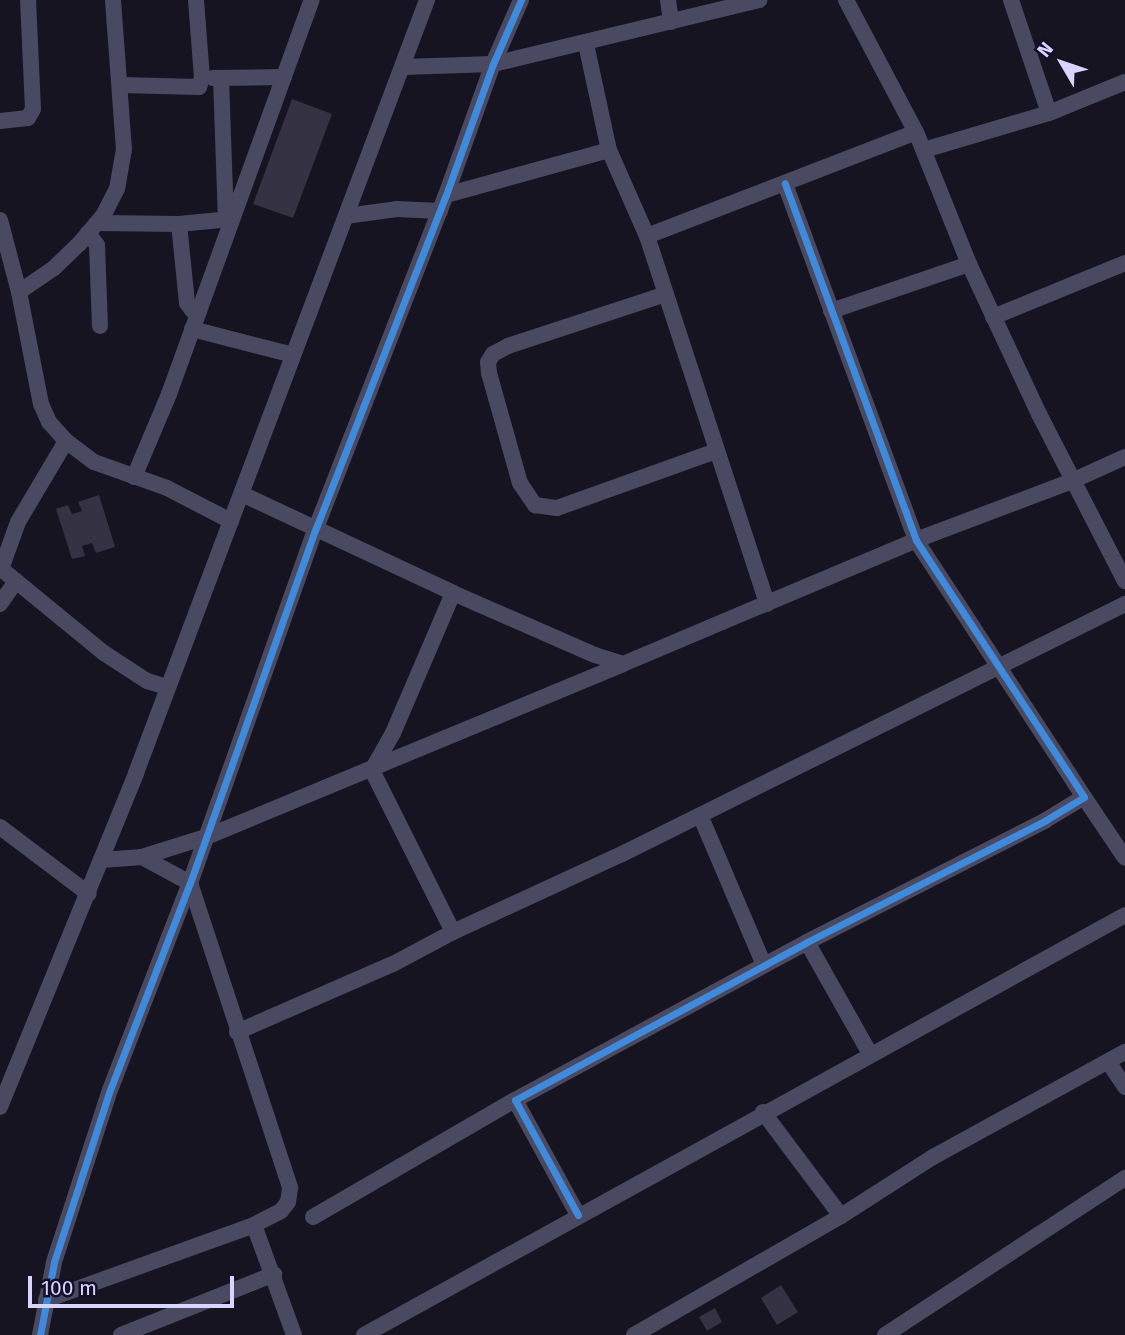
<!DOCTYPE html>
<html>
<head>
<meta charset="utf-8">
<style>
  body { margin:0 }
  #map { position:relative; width:1125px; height:1335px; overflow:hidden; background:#161421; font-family:"Fira Sans",sans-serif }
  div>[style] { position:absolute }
  .building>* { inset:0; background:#343243 }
  .street>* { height:16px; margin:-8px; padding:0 8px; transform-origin:8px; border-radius:8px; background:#4a4962 }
  .cycleway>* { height:7px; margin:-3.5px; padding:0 3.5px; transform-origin:3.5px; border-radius:3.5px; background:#408adc }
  span { translate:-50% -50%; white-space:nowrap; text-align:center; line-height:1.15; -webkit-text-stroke:7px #130f26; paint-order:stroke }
  .north { position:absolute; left:1027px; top:28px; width:70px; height:70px; -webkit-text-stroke:5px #130f26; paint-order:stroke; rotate:309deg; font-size:19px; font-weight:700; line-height:28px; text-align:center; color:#d9d4ff }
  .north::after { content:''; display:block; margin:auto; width:24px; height:32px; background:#d9d4ff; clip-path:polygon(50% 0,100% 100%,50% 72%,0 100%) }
  .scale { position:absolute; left:28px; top:1276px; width:206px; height:32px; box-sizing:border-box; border:4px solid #d9d4ff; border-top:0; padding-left:9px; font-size:21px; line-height:24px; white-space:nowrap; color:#d9d4ff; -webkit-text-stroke:5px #130f26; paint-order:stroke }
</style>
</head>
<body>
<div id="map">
  <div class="building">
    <i style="clip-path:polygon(292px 99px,332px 114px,293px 218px,253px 204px)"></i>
    <i style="clip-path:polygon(99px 495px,115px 547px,96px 553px,92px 543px,82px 546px,85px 556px,72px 559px,56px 509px,68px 505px,72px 514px,82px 511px,78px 502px)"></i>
    <i style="clip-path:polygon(781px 1285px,798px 1312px,777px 1325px,761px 1298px)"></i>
    <i style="clip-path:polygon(715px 1308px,722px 1322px,707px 1331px,699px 1317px)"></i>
  </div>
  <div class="street">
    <i style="left:668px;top:0;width:22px;rotate:82deg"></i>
    <i style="left:846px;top:0;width:149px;rotate:62.1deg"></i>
    <i style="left:916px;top:132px;width:142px;rotate:68.1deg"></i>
    <i style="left:969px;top:264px;width:166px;rotate:65deg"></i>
    <i style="left:1039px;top:414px;width:188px;rotate:62.8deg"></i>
    <i style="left:1011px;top:0;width:119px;rotate:71.4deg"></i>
    <i style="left:586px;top:44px;width:108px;rotate:77.8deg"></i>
    <i style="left:609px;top:150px;width:94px;rotate:66.2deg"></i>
    <i style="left:647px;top:236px;width:387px;rotate:71.9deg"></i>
    <i style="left:403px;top:67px;width:90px;rotate:-1.9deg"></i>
    <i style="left:493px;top:64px;width:274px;rotate:-13.5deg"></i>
    <i style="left:213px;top:78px;width:71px;rotate:-0.8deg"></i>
    <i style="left:221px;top:78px;width:142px;rotate:88deg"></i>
    <i style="left:120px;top:85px;width:79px;rotate:1.5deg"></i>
    <i style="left:199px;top:87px;width:9px;rotate:-72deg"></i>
    <i style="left:202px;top:78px;width:78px;rotate:-94.4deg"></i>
    <i style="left:0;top:121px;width:28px;rotate:-6deg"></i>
    <i style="left:28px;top:118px;width:10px;rotate:-61deg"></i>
    <i style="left:33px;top:109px;width:109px;rotate:-92.6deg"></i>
    <i style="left:924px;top:150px;width:130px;rotate:-16.5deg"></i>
    <i style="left:1049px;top:113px;width:82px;rotate:-22.2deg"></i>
    <i style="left:446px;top:195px;width:169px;rotate:-15.4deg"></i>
    <i style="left:346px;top:216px;width:51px;rotate:-7.8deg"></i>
    <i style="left:397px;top:209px;width:43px;rotate:2.7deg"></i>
    <i style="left:0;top:220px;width:74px;rotate:75.2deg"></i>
    <i style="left:19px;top:292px;width:114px;rotate:78.9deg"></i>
    <i style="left:41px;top:404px;width:20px;rotate:66deg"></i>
    <i style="left:49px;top:422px;width:25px;rotate:48deg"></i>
    <i style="left:66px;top:441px;width:35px;rotate:37deg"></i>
    <i style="left:94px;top:462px;width:77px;rotate:19.6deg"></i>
    <i style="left:167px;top:488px;width:72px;rotate:27.3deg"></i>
    <i style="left:97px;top:223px;width:82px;rotate:0.7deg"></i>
    <i style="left:179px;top:224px;width:52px;rotate:-5.5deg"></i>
    <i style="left:179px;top:224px;width:79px;rotate:84.2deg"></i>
    <i style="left:187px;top:303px;width:9px;rotate:54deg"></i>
    <i style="left:192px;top:310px;width:7px;rotate:8deg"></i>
    <i style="left:88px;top:233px;width:15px;rotate:53deg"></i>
    <i style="left:97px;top:245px;width:81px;rotate:87.9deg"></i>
    <i style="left:647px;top:236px;width:288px;rotate:-21.1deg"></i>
    <i style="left:19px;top:292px;width:42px;rotate:-34.4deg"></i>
    <i style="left:54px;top:268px;width:36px;rotate:-44deg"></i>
    <i style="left:80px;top:243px;width:38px;rotate:-50deg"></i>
    <i style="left:104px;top:214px;width:28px;rotate:-63deg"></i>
    <i style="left:117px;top:189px;width:40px;rotate:-80deg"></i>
    <i style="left:124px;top:150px;width:150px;rotate:-94.2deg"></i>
    <i style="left:666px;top:294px;width:166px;rotate:161.8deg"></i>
    <i style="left:508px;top:346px;width:17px;rotate:152deg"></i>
    <i style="left:493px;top:354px;width:9px;rotate:122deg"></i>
    <i style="left:488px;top:362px;width:11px;rotate:85deg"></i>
    <i style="left:489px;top:373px;width:114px;rotate:74.3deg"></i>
    <i style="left:520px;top:483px;width:27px;rotate:56deg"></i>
    <i style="left:535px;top:505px;width:22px;rotate:8deg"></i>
    <i style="left:557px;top:508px;width:169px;rotate:-19.7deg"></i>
    <i style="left:831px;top:311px;width:146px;rotate:-18.8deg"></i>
    <i style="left:993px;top:317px;width:143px;rotate:-22.2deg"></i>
    <i style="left:192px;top:329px;width:104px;rotate:14.4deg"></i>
    <i style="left:134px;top:477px;width:90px;rotate:-67.1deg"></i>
    <i style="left:169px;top:394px;width:419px;rotate:-70.1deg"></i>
    <i style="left:242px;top:494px;width:233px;rotate:25.1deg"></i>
    <i style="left:453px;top:593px;width:155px;rotate:23.6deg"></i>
    <i style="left:595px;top:655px;width:29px;rotate:18deg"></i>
    <i style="left:623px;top:664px;width:318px;rotate:-22.9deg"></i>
    <i style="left:916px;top:540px;width:167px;rotate:-20.7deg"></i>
    <i style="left:1072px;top:481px;width:58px;rotate:-24.4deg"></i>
    <i style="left:0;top:568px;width:134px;rotate:39.3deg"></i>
    <i style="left:104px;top:653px;width:51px;rotate:33.1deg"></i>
    <i style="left:147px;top:681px;width:21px;rotate:17deg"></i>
    <i style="left:1px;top:569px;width:50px;rotate:-70.1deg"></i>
    <i style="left:18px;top:522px;width:94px;rotate:-59.3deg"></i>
    <i style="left:0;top:604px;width:28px;rotate:-55deg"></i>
    <i style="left:1084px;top:797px;width:73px;rotate:56.1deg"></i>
    <i style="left:700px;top:815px;width:163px;rotate:66.9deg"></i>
    <i style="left:0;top:827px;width:111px;rotate:37deg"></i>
    <i style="left:142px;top:857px;width:55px;rotate:28.4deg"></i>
    <i style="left:190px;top:883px;width:321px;rotate:71.8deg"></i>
    <i style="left:290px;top:1188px;width:14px;rotate:98deg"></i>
    <i style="left:288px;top:1202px;width:11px;rotate:128deg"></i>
    <i style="left:281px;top:1211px;width:30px;rotate:153deg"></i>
    <i style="left:254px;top:1225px;width:117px;rotate:70deg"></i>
    <i style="left:102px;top:860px;width:40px;rotate:-4.3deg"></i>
    <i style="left:142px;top:857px;width:67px;rotate:-17.4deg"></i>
    <i style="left:206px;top:837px;width:451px;rotate:-22.5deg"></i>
    <i style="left:453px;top:932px;width:181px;rotate:-116.6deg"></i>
    <i style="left:372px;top:770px;width:43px;rotate:-60.4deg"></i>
    <i style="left:393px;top:733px;width:152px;rotate:-66.8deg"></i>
    <i style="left:807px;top:942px;width:129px;rotate:60.6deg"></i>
    <i style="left:237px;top:1032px;width:170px;rotate:-23.6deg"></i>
    <i style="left:393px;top:964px;width:68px;rotate:-28.1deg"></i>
    <i style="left:453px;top:932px;width:186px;rotate:-24.8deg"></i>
    <i style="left:622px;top:854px;width:562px;rotate:-26.43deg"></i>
    <i style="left:1109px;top:1063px;width:29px;rotate:56deg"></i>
    <i style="left:0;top:1107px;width:361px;rotate:-67.8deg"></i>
    <i style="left:136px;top:773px;width:826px;rotate:-69.37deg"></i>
    <i style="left:763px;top:1112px;width:130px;rotate:53.1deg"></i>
    <i style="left:578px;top:1215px;width:131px;rotate:-118.7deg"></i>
    <i style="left:515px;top:1100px;width:332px;rotate:-28.4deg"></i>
    <i style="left:807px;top:942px;width:268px;rotate:-27deg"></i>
    <i style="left:1046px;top:820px;width:44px;rotate:-31.2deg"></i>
    <i style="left:1084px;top:797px;width:307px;rotate:-123.2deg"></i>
    <i style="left:916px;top:540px;width:380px;rotate:-110.2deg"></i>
    <i style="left:313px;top:1217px;width:233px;rotate:-30.1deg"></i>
    <i style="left:46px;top:1300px;width:221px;rotate:-19.8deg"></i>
    <i style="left:40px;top:1335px;width:74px;rotate:-79.1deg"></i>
    <i style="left:54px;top:1262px;width:181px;rotate:-72deg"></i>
    <i style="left:110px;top:1090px;width:222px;rotate:-68.9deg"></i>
    <i style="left:190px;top:883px;width:377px;rotate:-70.5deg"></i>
    <i style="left:316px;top:528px;width:357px;rotate:-68.7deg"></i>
    <i style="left:446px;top:195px;width:139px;rotate:-70.3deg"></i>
    <i style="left:493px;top:64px;width:70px;rotate:-66.4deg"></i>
    <i style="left:121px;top:1335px;width:165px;rotate:-21.7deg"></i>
    <i style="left:364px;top:1335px;width:869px;rotate:-28.89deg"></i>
    <i style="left:634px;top:1335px;width:239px;rotate:-29.9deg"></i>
    <i style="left:841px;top:1216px;width:109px;rotate:-32.7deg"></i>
    <i style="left:933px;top:1157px;width:219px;rotate:-28.7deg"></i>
    <i style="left:885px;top:1335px;width:287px;rotate:-33.2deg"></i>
  </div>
  <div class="cycleway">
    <i style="left:578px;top:1215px;width:131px;rotate:-118.7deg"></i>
    <i style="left:515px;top:1100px;width:332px;rotate:-28.4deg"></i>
    <i style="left:807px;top:942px;width:268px;rotate:-27deg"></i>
    <i style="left:1046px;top:820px;width:44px;rotate:-31.2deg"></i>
    <i style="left:1084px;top:797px;width:307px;rotate:-123.2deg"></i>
    <i style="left:916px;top:540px;width:380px;rotate:-110.2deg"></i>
    <i style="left:40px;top:1335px;width:74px;rotate:-79.1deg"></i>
    <i style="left:54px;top:1262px;width:181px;rotate:-72deg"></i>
    <i style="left:110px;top:1090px;width:222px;rotate:-68.9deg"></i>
    <i style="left:190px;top:883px;width:377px;rotate:-70.5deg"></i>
    <i style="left:316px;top:528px;width:357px;rotate:-68.7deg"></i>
    <i style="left:446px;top:195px;width:139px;rotate:-70.3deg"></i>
    <i style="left:493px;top:64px;width:70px;rotate:-66.4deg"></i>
  </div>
  <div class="north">N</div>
  <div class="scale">100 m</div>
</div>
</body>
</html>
